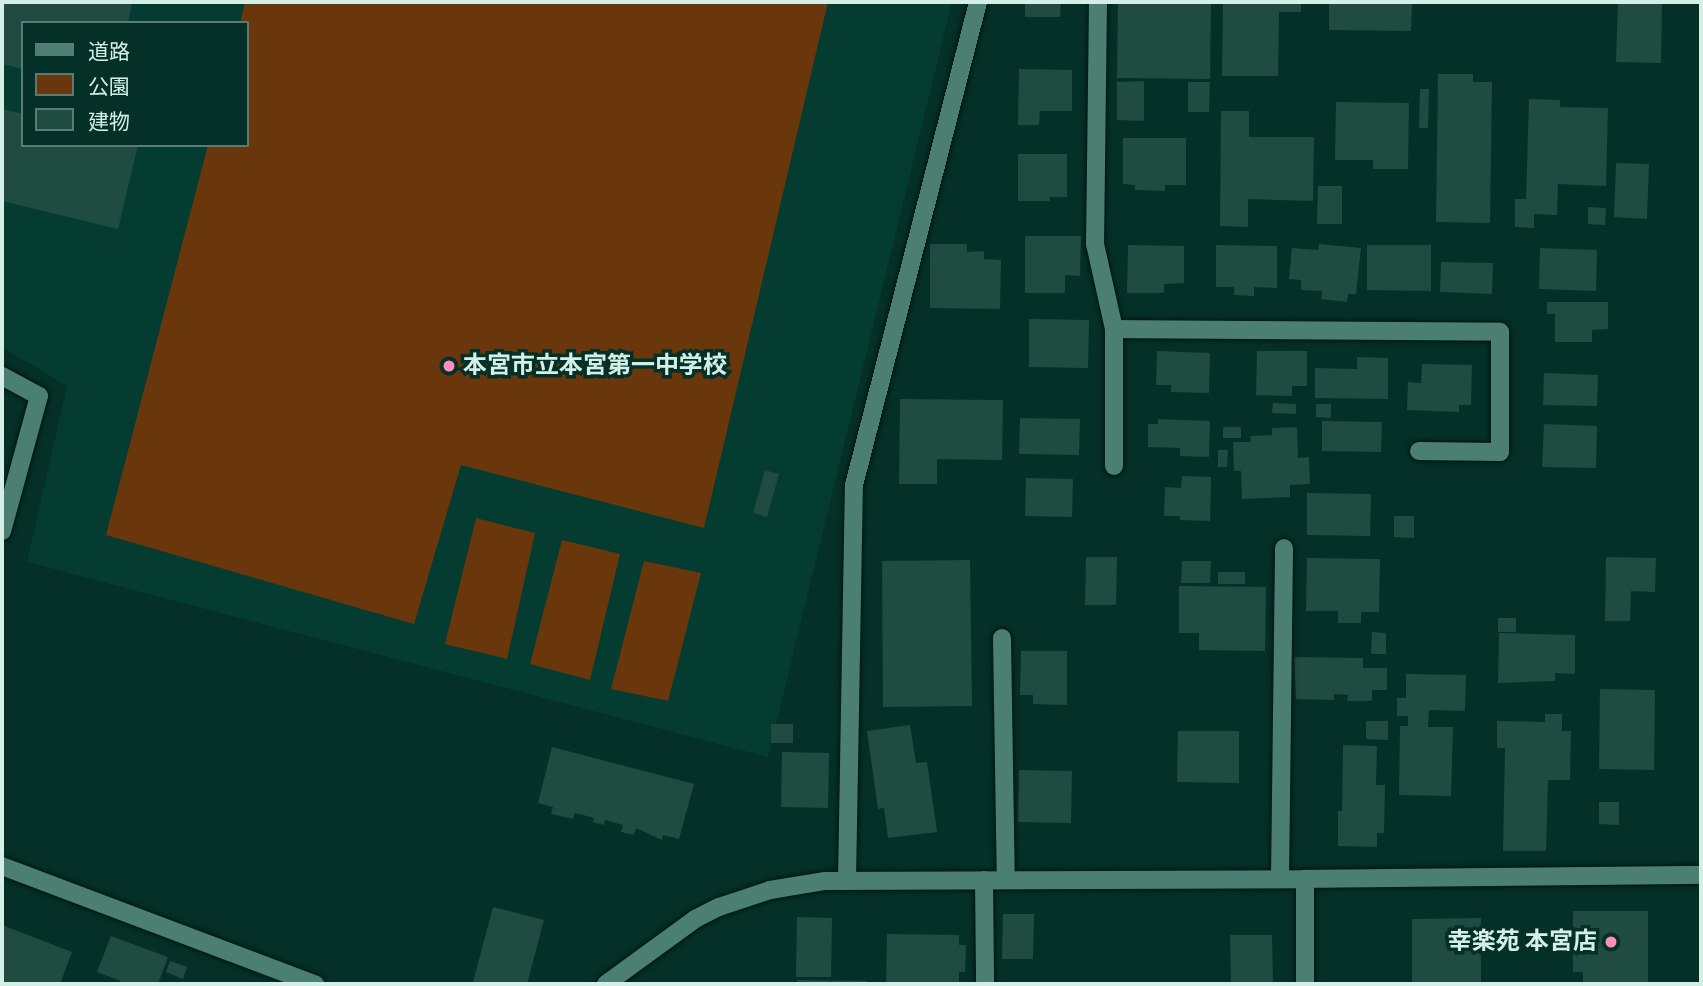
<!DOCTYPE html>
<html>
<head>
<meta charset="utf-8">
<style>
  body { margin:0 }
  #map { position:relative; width:1703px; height:986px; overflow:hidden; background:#043028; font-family:Signika,"Noto Sans JP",sans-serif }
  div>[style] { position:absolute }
  .built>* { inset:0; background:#043c31 }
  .green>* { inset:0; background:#69370b }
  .building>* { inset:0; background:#204b41 }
  .roads { filter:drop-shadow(0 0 2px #001611) drop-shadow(0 0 2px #001611) }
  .street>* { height:18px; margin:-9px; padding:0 9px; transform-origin:9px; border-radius:9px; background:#4a7f72 }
  .secondary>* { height:18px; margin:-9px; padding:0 9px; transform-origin:9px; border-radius:9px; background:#4a7f72 }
  .dots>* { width:19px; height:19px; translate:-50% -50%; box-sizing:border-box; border:4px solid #043028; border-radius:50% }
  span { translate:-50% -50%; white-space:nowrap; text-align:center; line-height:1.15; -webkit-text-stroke:7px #043028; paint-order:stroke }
  .poi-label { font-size:24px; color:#d3efe6; font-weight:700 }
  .left { translate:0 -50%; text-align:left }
  .right { translate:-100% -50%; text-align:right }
  .frame { position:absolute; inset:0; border:4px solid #d3efe6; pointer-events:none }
  .legend { position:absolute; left:21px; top:21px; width:228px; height:126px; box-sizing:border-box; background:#043028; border:2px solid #577c74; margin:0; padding:9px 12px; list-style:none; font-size:21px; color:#d3efe6 }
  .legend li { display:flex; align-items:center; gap:14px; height:35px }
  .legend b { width:35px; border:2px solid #577c74 }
</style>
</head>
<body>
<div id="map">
  <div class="built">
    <i style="clip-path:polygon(evenodd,2px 2px,952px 2px,768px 757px,27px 562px,67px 386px,2px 347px,2px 2px,23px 23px,247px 23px,247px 145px,23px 145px,23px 23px)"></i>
  </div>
  <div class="green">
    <i style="clip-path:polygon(245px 2px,828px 2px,704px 528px,461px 465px,414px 624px,106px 535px,208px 145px,247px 145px,247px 23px,240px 23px)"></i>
    <i style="clip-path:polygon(476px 518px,535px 533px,507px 659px,445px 644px)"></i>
    <i style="clip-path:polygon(562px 540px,620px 554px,590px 680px,530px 664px)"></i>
    <i style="clip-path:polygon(644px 561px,701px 573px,668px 701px,611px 689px)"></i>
  </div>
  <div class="building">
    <i style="clip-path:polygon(2px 2px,122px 2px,132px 4px,128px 23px,23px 23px,23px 69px,2px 64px)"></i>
    <i style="clip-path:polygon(1025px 2px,1061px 2px,1060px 17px,1025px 17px)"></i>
    <i style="clip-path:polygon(1118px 2px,1211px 2px,1210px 79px,1117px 78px)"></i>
    <i style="clip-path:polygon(1223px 2px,1301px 2px,1301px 12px,1279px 12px,1278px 76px,1222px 76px)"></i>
    <i style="clip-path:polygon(1329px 2px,1412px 2px,1411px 31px,1329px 30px)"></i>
    <i style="clip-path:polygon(1618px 2px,1662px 2px,1661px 63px,1616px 62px)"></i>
    <i style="clip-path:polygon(1019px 69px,1072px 70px,1072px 111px,1040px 111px,1039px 125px,1018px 125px)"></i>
    <i style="clip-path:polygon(1438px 74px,1473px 74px,1473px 82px,1492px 82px,1490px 223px,1436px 222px)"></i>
    <i style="clip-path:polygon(1144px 81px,1144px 121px,1117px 120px,1117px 82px)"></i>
    <i style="clip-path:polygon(1188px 82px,1210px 82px,1209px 112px,1188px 112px)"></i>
    <i style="clip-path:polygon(1420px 89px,1429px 89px,1428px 128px,1419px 128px)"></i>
    <i style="clip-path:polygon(1529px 99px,1560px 100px,1560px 107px,1608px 108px,1606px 186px,1558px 184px,1557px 215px,1534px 214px,1534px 228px,1515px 227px,1515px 199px,1526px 199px)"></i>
    <i style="clip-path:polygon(1336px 102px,1409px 103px,1408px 169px,1373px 169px,1373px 160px,1335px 160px)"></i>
    <i style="clip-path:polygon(2px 109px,23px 114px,23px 145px,138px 145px,118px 229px,2px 201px)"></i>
    <i style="clip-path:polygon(1221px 111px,1249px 111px,1249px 137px,1314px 137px,1313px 201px,1248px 199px,1248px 227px,1220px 226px)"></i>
    <i style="clip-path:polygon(1123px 138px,1186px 138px,1186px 185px,1165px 185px,1165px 191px,1135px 190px,1135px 185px,1123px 184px)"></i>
    <i style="clip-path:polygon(1018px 154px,1067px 154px,1067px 197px,1050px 197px,1050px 201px,1018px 201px)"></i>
    <i style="clip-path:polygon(1616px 163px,1649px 164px,1647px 219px,1614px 217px)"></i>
    <i style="clip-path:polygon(1318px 186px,1342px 186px,1342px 224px,1317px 224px)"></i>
    <i style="clip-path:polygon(1588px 207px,1606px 208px,1605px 225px,1588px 224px)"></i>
    <i style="clip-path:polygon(1025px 236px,1081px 236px,1080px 276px,1065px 275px,1065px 293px,1025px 293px)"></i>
    <i style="clip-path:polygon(930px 244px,967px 244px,967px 252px,984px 251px,984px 259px,1001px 260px,1000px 309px,930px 308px)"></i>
    <i style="clip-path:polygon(1319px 244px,1361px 248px,1356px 294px,1348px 294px,1347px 302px,1321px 299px,1322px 291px,1301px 290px,1301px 280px,1289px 279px,1292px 248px,1318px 250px)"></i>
    <i style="clip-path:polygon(1128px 245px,1184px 246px,1184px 283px,1164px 284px,1164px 293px,1127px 293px)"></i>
    <i style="clip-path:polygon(1216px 245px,1277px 246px,1277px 288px,1254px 287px,1254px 296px,1234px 295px,1234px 287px,1216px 287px)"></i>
    <i style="clip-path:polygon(1367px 245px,1431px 245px,1431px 291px,1367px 290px)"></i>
    <i style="clip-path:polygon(1540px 248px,1597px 250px,1596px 291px,1539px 289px)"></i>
    <i style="clip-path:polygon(1441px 262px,1493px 263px,1492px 294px,1440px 292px)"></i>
    <i style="clip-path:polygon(1547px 302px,1608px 302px,1608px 329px,1592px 330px,1592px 342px,1555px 342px,1555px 314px,1547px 314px)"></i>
    <i style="clip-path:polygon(1029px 319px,1089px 320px,1088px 368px,1029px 367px)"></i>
    <i style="clip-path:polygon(1157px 351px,1210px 353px,1209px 393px,1171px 392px,1171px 385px,1156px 385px)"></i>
    <i style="clip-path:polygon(1257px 351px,1307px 351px,1307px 386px,1292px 386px,1292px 396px,1256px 395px)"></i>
    <i style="clip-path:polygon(1357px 357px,1388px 358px,1388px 399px,1315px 398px,1315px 368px,1357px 369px)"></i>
    <i style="clip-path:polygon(1422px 364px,1472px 365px,1471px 405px,1459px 405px,1459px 412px,1407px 410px,1408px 382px,1421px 383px)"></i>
    <i style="clip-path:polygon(1544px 373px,1598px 375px,1597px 406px,1543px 405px)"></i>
    <i style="clip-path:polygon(900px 399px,1003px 400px,1002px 460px,937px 459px,937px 484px,899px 484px)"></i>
    <i style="clip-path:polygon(1273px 403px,1296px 404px,1296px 414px,1272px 413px)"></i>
    <i style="clip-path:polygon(1316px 404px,1331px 404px,1331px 418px,1316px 417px)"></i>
    <i style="clip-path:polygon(1020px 418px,1080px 419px,1079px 455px,1019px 454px)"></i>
    <i style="clip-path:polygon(1158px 419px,1210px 421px,1209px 457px,1180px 456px,1180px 448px,1148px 447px,1148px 424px,1158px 424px)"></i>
    <i style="clip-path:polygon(1322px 421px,1382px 422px,1381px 452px,1322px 451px)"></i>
    <i style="clip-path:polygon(1544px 424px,1597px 426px,1596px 468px,1542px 467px)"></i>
    <i style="clip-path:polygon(1223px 427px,1241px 427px,1241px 438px,1223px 438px)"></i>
    <i style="clip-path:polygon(1297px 427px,1298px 458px,1309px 457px,1310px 484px,1290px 485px,1290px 497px,1242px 499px,1241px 471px,1234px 471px,1233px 442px,1251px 442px,1250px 436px,1272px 435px,1272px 428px)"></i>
    <i style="clip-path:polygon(1218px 450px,1228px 450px,1227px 467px,1218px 467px)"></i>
    <i style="clip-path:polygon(765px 470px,779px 474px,767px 517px,753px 513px)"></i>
    <i style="clip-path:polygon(1182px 476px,1211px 477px,1210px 521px,1180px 520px,1180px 516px,1164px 516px,1165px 487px,1181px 488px)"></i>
    <i style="clip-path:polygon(1026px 478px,1073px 479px,1072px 517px,1025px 516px)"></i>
    <i style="clip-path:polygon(1307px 493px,1371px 494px,1370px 536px,1307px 535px)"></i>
    <i style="clip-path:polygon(1394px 516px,1414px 516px,1414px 538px,1394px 537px)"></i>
    <i style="clip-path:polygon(1086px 557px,1117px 557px,1116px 605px,1085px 605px)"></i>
    <i style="clip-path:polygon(1606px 557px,1656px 558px,1655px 592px,1631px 591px,1630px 621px,1605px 621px)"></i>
    <i style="clip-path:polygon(1307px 558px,1380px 559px,1379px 612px,1361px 612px,1361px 623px,1338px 623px,1338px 611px,1306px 611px)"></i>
    <i style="clip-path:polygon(970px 560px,972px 706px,883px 707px,882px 561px)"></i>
    <i style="clip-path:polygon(1182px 561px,1211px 561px,1210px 583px,1181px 583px)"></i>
    <i style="clip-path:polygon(1218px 572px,1245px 572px,1245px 584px,1218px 584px)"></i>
    <i style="clip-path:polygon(1179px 586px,1266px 587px,1265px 651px,1199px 650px,1199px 633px,1179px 633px)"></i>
    <i style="clip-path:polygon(1498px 618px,1516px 618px,1516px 632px,1498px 632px)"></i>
    <i style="clip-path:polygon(1372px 632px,1386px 633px,1386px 654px,1371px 654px)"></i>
    <i style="clip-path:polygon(1499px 633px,1575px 635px,1575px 674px,1555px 673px,1555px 681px,1498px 683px)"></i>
    <i style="clip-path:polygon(1021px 651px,1067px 651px,1067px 705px,1033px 704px,1033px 695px,1020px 695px)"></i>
    <i style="clip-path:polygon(1294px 657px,1363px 658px,1363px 668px,1387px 668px,1387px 690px,1372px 690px,1372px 701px,1347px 701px,1348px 695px,1334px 694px,1334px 700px,1296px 699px)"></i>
    <i style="clip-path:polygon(1406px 674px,1466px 675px,1465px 711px,1429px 710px,1428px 727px,1453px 727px,1451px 796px,1399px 795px,1400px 726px,1408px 726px,1408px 716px,1397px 716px,1397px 698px,1406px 698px)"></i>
    <i style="clip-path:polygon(1600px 689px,1655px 690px,1654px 770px,1599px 769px)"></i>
    <i style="clip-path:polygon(1545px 714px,1562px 714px,1562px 731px,1571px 731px,1570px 780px,1548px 780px,1546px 851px,1503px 851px,1505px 748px,1497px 748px,1497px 721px,1545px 722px)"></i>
    <i style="clip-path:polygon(1366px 721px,1388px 721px,1388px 740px,1366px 739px)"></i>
    <i style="clip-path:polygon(771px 724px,793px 724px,793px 743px,771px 743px)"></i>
    <i style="clip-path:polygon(910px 725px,916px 763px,927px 762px,937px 832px,888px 838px,884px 808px,878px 809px,867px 731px)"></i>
    <i style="clip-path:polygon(1178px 731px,1239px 731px,1239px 783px,1177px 782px)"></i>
    <i style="clip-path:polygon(1343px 745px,1377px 746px,1376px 785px,1385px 785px,1384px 833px,1377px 833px,1377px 847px,1338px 846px,1338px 811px,1342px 811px)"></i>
    <i style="clip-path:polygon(552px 747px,694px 784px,679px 839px,663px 835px,662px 840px,636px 828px,634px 835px,621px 832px,623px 825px,605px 820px,604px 825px,593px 822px,594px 818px,575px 813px,573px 819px,551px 814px,553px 807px,538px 803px)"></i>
    <i style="clip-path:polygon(782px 752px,829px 753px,828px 808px,781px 807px)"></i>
    <i style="clip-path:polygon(1019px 770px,1072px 771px,1071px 823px,1018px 822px)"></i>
    <i style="clip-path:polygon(1599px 802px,1619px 802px,1619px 825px,1599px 824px)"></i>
    <i style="clip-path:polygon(493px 907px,544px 920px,527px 984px,473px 982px)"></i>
    <i style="clip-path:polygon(1573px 911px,1648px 911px,1648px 984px,1583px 984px,1583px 972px,1573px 972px)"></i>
    <i style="clip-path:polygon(1003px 914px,1034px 914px,1033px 959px,1002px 959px)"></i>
    <i style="clip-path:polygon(797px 917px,832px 918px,831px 977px,796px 977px)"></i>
    <i style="clip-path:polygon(1481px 918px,1481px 984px,1412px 984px,1412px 919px)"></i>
    <i style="clip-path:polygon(2px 925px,72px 952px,60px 984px,2px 984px)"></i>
    <i style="clip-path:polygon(887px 934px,959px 935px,959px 945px,966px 945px,965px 972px,959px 972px,959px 984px,886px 984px)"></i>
    <i style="clip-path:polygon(1230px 935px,1272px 935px,1273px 984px,1231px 984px)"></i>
    <i style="clip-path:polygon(111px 936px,168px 957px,158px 984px,119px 984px,121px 981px,97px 972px)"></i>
    <i style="clip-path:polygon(170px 961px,187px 967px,183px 979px,166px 972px)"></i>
    <i style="clip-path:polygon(797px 980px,867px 981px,866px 984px,797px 984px)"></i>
  </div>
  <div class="roads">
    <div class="street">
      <i style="left:1098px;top:2px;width:242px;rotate:90.7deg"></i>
      <i style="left:1095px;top:244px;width:87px;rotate:77.4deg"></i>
      <i style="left:1114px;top:329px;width:137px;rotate:90deg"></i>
      <i style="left:1114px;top:329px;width:386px;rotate:0.4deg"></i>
      <i style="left:1500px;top:332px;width:120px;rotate:90deg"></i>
      <i style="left:1500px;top:452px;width:81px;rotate:-179.3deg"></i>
      <i style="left:2px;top:376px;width:42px;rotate:28.4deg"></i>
      <i style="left:39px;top:396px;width:140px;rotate:105.3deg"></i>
      <i style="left:1002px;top:638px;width:242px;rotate:89.1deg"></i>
      <i style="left:2px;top:866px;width:335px;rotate:20.7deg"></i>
      <i style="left:1280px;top:879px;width:331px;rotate:-89.3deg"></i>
      <i style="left:984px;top:880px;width:104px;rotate:89.4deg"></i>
      <i style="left:847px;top:881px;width:396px;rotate:-89deg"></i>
      <i style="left:854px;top:485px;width:499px;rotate:-75.6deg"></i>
      <i style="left:606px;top:984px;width:110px;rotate:-36.1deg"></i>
      <i style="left:695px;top:919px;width:27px;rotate:-27deg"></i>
      <i style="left:719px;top:907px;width:54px;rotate:-18.4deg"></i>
      <i style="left:770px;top:890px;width:56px;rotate:-9.3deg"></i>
      <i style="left:825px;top:881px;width:480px;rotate:-0.2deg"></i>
    </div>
    <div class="secondary">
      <i style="left:1305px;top:984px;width:105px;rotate:-90deg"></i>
      <i style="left:1305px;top:879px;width:396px;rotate:-0.6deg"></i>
    </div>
  </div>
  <div class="dots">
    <i style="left:449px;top:366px;background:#ff8ebb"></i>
    <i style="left:1611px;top:942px;background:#ff8ebb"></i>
  </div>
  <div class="poi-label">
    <span class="left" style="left:463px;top:366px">本宮市立本宮第一中学校</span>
    <span class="right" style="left:1597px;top:942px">幸楽苑 本宮店</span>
  </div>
  <div class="frame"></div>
  <ul class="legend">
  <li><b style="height:9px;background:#4a7f72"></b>道路</li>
  <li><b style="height:19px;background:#69370b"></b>公園</li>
  <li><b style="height:19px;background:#204b41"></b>建物</li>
  </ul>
</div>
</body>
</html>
